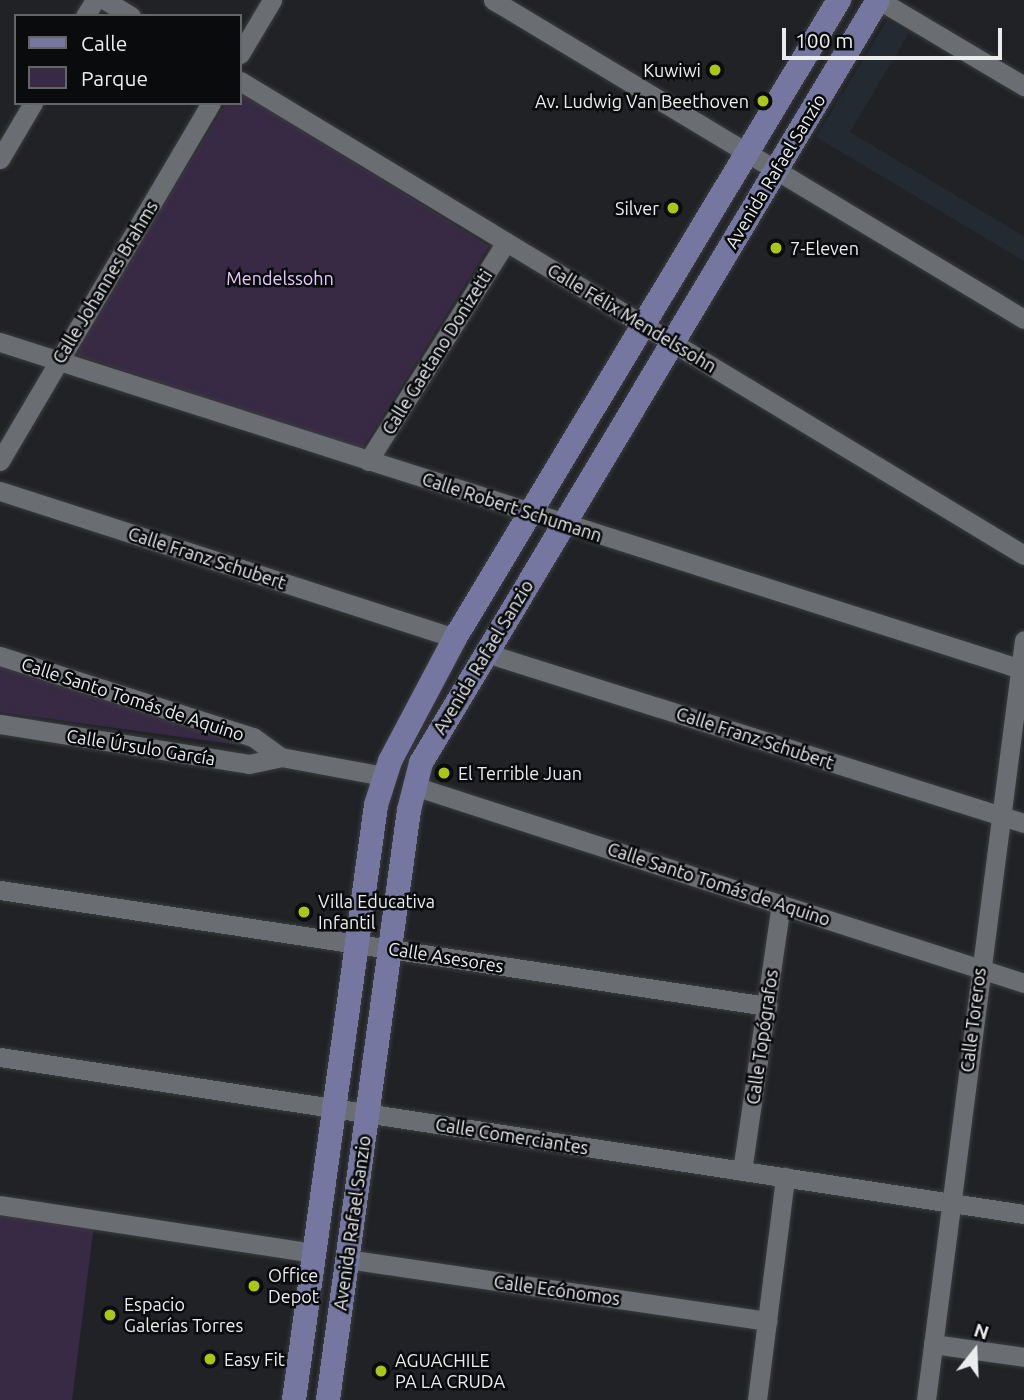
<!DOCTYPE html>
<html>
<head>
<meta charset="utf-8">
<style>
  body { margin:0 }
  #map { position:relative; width:1024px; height:1400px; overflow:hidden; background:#202225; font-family:Ubuntu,sans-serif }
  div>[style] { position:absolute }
  .built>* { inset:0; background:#242a32 }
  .green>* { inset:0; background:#382a44 }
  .roads { filter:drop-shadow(0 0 2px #3a3d3f) drop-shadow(0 0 2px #3a3d3f) }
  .minor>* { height:19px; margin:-9.5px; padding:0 9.5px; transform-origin:9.5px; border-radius:9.5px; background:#6a6d71 }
  .major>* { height:24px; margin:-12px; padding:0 12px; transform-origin:12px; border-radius:12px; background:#7577a1 }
  .dots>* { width:19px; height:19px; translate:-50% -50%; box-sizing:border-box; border:4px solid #0a0b0d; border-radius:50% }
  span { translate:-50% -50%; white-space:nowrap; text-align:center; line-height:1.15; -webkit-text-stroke:5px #0a0b0d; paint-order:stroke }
  .poi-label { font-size:18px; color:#eaecee }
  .right { translate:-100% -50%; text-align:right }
  .left { translate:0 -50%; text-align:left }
  .street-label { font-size:18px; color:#eaecee }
  .park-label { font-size:18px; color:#e5c8ff }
  .legend { position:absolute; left:14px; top:14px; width:228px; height:91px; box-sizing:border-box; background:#0a0b0d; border:2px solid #646567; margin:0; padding:9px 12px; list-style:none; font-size:21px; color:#eaecee }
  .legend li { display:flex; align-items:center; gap:14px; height:35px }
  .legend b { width:35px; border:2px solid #646567 }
  .north { position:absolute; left:940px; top:1316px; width:70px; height:70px; -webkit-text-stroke:5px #0a0b0d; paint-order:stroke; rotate:18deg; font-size:19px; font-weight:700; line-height:28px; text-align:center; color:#eaecee }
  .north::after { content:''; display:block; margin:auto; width:24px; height:32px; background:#eaecee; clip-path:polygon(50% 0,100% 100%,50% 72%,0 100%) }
  .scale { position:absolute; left:782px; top:28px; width:220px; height:32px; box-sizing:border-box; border:4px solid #eaecee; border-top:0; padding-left:9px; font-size:21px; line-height:24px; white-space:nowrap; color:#eaecee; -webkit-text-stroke:5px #0a0b0d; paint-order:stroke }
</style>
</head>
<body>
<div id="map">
  <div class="built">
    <i style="clip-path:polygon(887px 20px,909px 33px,850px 132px,1024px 236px,1024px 261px,816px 137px)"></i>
  </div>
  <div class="green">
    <i style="clip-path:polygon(240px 92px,489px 246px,362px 449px,72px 354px,226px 103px,240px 103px)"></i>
    <i style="clip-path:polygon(0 664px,254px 747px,0 712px)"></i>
    <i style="clip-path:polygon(0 1209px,94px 1225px,72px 1400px,0 1400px)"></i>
  </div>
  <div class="roads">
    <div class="minor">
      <i style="left:105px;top:0;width:31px;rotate:32deg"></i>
      <i style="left:493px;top:0;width:619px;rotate:31deg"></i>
      <i style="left:879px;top:0;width:169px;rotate:30.7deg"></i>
      <i style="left:85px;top:16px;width:19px;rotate:-58deg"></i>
      <i style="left:240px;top:54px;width:63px;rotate:-59.3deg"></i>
      <i style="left:240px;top:81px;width:916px;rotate:31.16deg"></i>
      <i style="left:0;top:159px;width:65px;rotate:-59.5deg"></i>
      <i style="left:0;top:342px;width:1075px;rotate:17.76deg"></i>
      <i style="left:0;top:461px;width:416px;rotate:-59.5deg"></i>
      <i style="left:368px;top:461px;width:259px;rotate:-57.8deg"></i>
      <i style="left:0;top:491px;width:478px;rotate:17.9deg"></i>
      <i style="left:486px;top:653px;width:564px;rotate:17.54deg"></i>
      <i style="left:0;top:656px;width:266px;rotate:17.8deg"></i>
      <i style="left:253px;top:737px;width:34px;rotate:36deg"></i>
      <i style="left:281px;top:757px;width:105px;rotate:10.5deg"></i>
      <i style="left:0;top:724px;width:252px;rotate:9.1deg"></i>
      <i style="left:249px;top:764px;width:33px;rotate:-12deg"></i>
      <i style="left:414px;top:786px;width:641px;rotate:17.9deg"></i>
      <i style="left:0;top:890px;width:776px;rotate:8.6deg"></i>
      <i style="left:0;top:1057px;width:1036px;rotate:8.72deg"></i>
      <i style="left:742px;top:1171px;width:270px;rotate:-81.7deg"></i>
      <i style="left:0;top:1205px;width:317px;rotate:8.7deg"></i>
      <i style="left:347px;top:1259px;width:425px;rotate:8.4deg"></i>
      <i style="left:933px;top:1344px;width:92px;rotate:8.1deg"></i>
      <i style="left:757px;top:1400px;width:225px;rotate:-82.8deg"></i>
      <i style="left:926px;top:1400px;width:766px;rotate:-82.65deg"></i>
    </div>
    <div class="major">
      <i style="left:294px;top:1400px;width:601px;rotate:-82.15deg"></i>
      <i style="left:376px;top:805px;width:46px;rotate:-72.3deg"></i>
      <i style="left:390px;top:761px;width:139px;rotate:-62.1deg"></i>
      <i style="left:455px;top:638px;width:745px;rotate:-58.96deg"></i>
      <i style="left:328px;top:1400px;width:596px;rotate:-82.18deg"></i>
      <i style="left:409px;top:810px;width:49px;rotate:-75.7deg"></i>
      <i style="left:421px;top:763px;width:889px;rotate:-59.08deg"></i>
    </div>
  </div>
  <div class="dots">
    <i style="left:715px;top:70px;background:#aac719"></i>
    <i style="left:763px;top:101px;background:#aac719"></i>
    <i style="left:673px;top:208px;background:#aac719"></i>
    <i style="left:776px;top:248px;background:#aac719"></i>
    <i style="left:444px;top:773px;background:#aac719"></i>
    <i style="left:304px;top:912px;background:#aac719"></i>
    <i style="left:254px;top:1286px;background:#aac719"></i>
    <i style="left:110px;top:1315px;background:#aac719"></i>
    <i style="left:210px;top:1359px;background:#aac719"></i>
    <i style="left:381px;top:1371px;background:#aac719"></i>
  </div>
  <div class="poi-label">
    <span class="right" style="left:701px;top:70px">Kuwiwi</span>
    <span class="right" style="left:749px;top:101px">Av. Ludwig Van Beethoven</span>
    <span class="right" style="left:659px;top:208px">Silver</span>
    <span class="left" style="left:790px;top:248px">7-Eleven</span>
    <span class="left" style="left:458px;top:773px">El Terrible Juan</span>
    <span class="left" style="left:318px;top:912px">Villa Educativa<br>Infantil</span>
    <span class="left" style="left:268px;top:1286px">Office<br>Depot</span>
    <span class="left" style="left:124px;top:1315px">Espacio<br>Galerías Torres</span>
    <span class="left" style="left:224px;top:1359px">Easy Fit</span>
    <span class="left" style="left:395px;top:1371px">AGUACHILE<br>PA LA CRUDA</span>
  </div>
  <div class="street-label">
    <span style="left:775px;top:171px;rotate:-59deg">Avenida Rafael Sanzio</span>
    <span style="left:105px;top:282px;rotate:-59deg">Calle Johannes Brahms</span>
    <span style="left:632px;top:318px;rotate:31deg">Calle Félix Mendelssohn</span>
    <span style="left:437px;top:352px;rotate:-58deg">Calle Gaetano Donizetti</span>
    <span style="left:512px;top:507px;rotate:18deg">Calle Robert Schumann</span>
    <span style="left:207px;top:558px;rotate:18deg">Calle Franz Schubert</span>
    <span style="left:483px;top:657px;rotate:-59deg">Avenida Rafael Sanzio</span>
    <span style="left:133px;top:699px;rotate:18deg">Calle Santo Tomás de Aquino</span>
    <span style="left:755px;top:738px;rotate:18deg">Calle Franz Schubert</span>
    <span style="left:141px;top:747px;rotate:9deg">Calle Úrsulo García</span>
    <span style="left:719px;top:884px;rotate:18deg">Calle Santo Tomás de Aquino</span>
    <span style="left:446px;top:957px;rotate:9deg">Calle Asesores</span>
    <span style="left:973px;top:1020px;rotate:-83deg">Calle Toreros</span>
    <span style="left:762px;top:1037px;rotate:-82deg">Calle Topógrafos</span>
    <span style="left:512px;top:1136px;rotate:9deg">Calle Comerciantes</span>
    <span style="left:352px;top:1223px;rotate:-82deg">Avenida Rafael Sanzio</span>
    <span style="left:557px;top:1290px;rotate:8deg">Calle Ecónomos</span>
  </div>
  <div class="park-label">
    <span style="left:280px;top:278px">Mendelssohn</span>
  </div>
  <ul class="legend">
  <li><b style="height:9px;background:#7577a1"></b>Calle</li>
  <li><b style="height:19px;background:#382a44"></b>Parque</li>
  </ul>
  <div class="north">N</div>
  <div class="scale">100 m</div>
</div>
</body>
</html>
